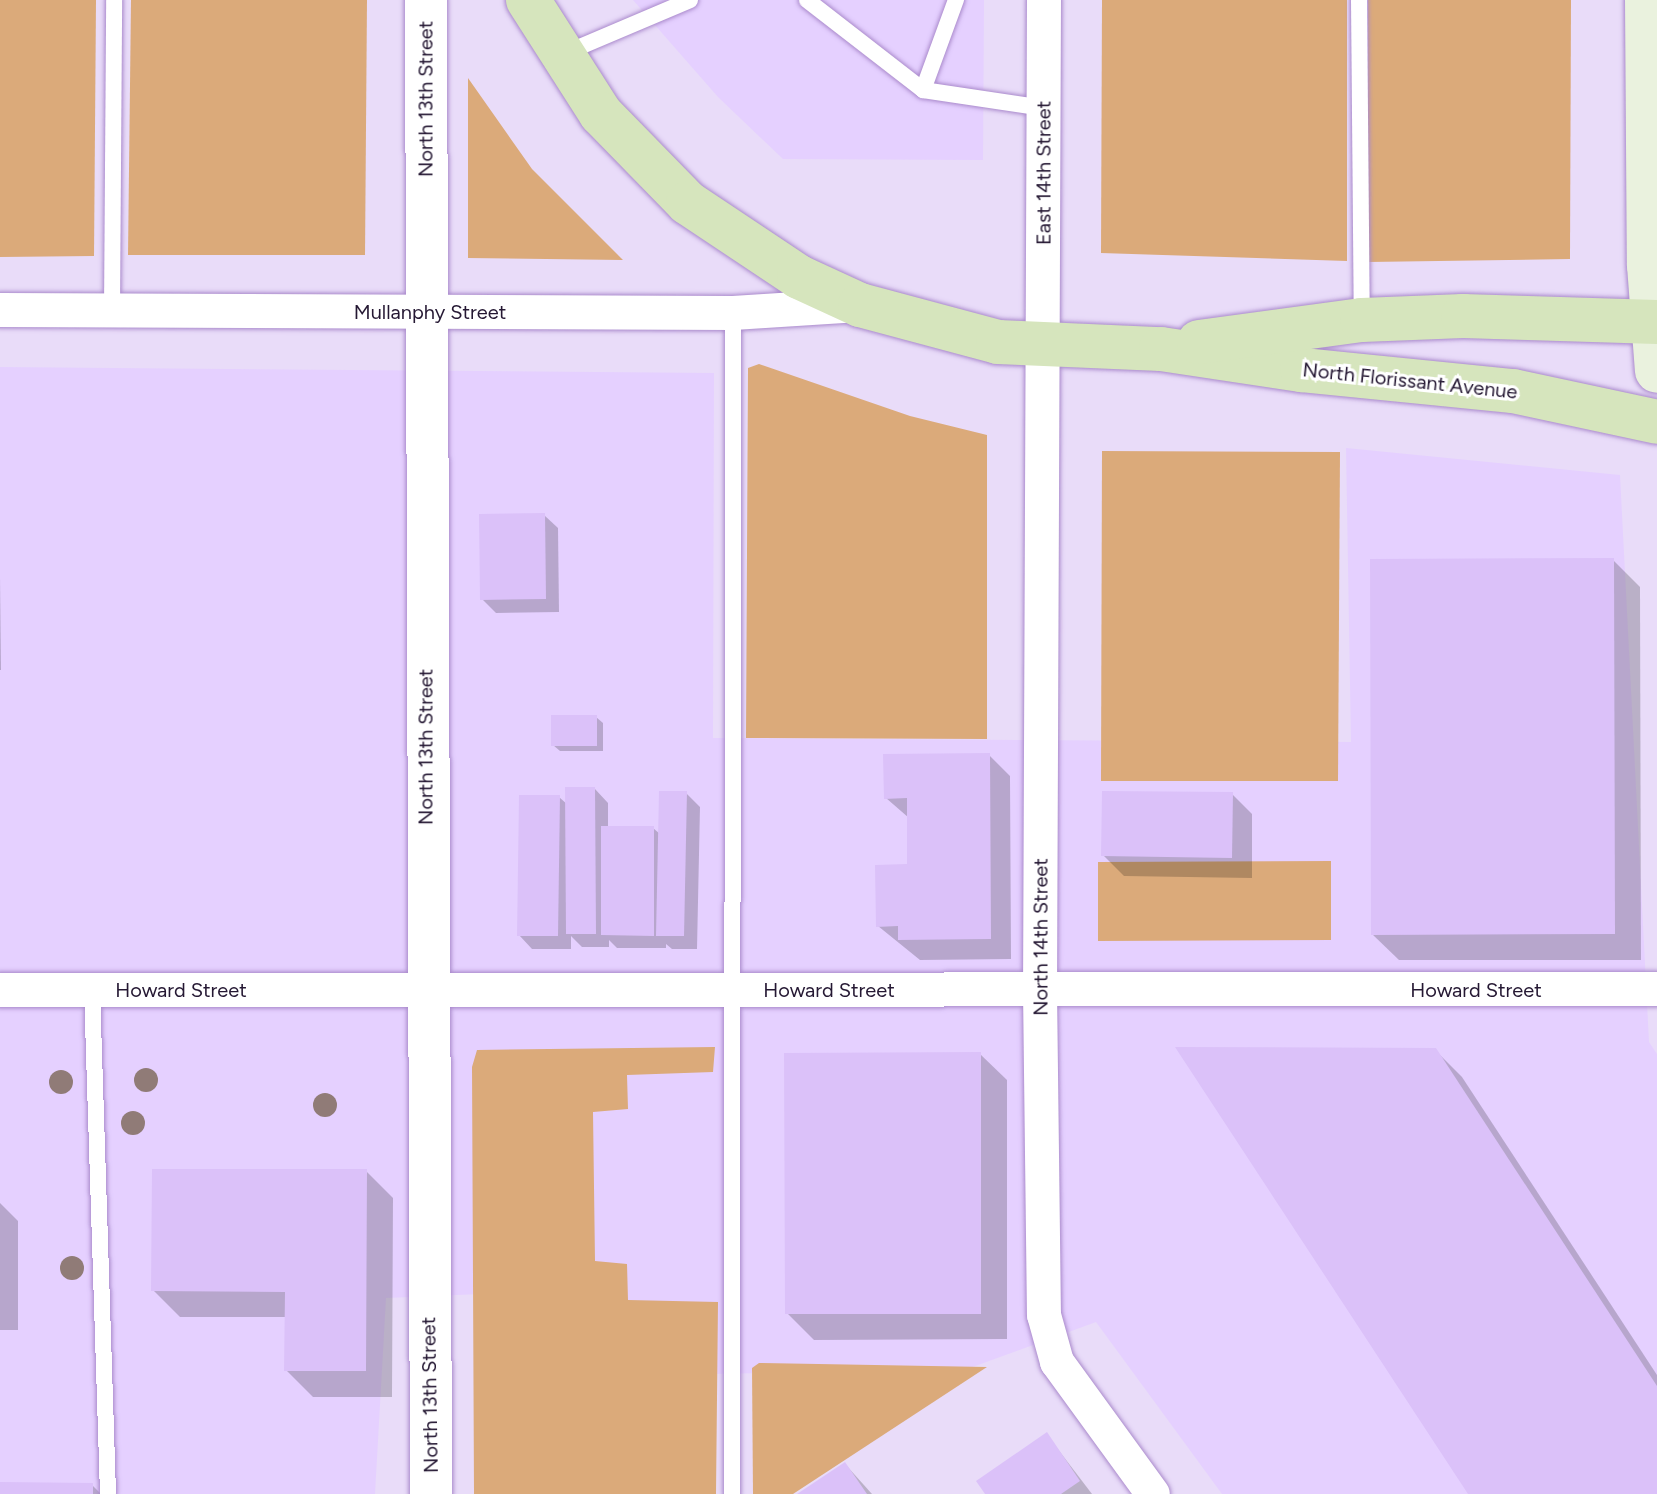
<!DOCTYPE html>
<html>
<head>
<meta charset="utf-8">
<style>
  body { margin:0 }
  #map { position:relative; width:1657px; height:1494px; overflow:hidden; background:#e9dcf9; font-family:Figtree,sans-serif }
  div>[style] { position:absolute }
  .built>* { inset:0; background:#e5d0ff }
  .green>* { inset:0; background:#dbaa7a }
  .shadow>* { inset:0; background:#0003 }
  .building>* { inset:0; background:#dbc1f9 }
  .roads { filter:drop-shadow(0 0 2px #aa8acc) drop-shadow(0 0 2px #aa8acc) }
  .service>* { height:16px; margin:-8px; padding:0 8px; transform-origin:8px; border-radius:8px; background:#fff }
  .minor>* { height:34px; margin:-17px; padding:0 17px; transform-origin:17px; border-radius:17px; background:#fff }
  .tertiary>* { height:42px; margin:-21px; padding:0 21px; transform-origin:21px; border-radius:21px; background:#fff }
  .secondary>* { height:44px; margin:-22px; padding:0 22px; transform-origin:22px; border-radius:22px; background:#eaf2de }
  .primary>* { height:44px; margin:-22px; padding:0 22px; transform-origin:22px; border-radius:22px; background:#d6e5bd }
  .trees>* { width:24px; height:24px; margin:-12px; border-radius:50%; background:#907b77 }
  span { translate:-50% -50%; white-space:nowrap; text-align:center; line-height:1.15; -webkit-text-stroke:6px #fff; paint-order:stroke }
  .street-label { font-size:20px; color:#251833 }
</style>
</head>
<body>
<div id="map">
  <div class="built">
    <i style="clip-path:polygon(633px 0,984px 0,983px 160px,783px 159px,718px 97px)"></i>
    <i style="clip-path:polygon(0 367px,714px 373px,713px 738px,1351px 742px,1346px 448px,1620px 475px,1649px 1042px,1657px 1054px,1657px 1494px,1222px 1494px,1096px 1322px,967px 1369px,553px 1377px,550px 1291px,386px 1298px,375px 1494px,0 1494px)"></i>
  </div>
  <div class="green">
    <i style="clip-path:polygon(0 0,96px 0,94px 256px,0 257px)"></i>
    <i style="clip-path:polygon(131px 0,367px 0,365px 255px,128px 255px)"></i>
    <i style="clip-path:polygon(1102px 0,1347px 0,1347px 261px,1101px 253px)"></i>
    <i style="clip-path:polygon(1368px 0,1571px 0,1570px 259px,1368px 262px)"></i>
    <i style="clip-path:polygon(468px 78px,532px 169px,623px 260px,468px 258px)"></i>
    <i style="clip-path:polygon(759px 364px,910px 416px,987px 435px,987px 739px,746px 738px,748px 368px)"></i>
    <i style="clip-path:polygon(1102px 451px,1340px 452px,1338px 781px,1101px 781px)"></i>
    <i style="clip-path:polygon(1331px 861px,1331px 940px,1098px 941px,1098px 862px)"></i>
    <i style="clip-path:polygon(715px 1047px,713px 1072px,627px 1075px,628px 1109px,593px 1112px,595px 1261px,627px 1264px,628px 1300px,718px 1302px,716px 1494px,474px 1494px,472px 1067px,477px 1050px)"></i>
    <i style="clip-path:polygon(759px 1363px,987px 1367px,793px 1494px,753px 1494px,752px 1368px)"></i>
  </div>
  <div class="shadow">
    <i style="clip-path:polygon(544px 515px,558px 528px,559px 612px,496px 613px,482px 599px)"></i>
    <i style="clip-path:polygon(1613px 560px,1640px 587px,1641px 960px,1399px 960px,1372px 934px)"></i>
    <i style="clip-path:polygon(0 577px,1px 670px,0 670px)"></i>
    <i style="clip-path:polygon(596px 717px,603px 723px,603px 751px,560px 751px,553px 745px)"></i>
    <i style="clip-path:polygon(989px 755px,1010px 776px,1011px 959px,920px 960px,878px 926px,909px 866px,909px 818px,886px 798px)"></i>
    <i style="clip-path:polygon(595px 789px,608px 803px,608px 828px,653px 828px,660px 834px,686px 793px,700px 807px,697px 949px,672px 949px,666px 944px,666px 948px,617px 948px,609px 940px,609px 947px,582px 947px,571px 936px,571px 949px,532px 949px,519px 935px,559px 797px,568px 805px)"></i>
    <i style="clip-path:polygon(1232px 794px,1252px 814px,1252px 878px,1124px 876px,1103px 855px)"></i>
    <i style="clip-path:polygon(1435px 1050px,1462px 1077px,1657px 1375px,1657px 1494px,1470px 1494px)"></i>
    <i style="clip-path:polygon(980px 1054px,1007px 1080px,1007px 1339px,814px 1340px,787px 1313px)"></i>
    <i style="clip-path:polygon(366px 1171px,393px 1198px,392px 1397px,313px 1397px,286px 1370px,286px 1317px,180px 1317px,153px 1290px)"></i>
    <i style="clip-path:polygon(0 1203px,18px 1221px,18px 1330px,0 1330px)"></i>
    <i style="clip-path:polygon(1047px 1435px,1092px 1494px,988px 1494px)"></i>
    <i style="clip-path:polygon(845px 1464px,872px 1494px,801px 1494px)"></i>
    <i style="clip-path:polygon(0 1484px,92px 1485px,101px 1494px,0 1494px)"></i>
  </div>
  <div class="building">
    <i style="clip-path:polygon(545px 513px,546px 599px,480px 600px,479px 514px)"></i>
    <i style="clip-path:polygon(1614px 558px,1615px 934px,1371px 935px,1370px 559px)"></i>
    <i style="clip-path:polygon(551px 715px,597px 715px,597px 746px,551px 746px)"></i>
    <i style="clip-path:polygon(990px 753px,991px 939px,898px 940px,898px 926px,876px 927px,875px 865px,907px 864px,907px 798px,884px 799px,883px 754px)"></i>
    <i style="clip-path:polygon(565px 787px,595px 787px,596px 934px,566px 934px)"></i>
    <i style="clip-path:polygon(659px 791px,687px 791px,684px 936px,656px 936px)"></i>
    <i style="clip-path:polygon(1102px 791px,1233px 792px,1232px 858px,1101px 856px)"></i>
    <i style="clip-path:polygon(519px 795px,560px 795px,558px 936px,517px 936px)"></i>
    <i style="clip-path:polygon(601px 826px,654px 826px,654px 936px,601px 935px)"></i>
    <i style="clip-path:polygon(1175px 1047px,1436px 1048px,1657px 1386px,1657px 1494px,1468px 1494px)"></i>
    <i style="clip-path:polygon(981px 1052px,981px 1314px,785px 1314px,784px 1053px)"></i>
    <i style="clip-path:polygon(152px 1169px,367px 1169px,366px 1371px,284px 1371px,285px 1292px,151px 1291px)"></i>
    <i style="clip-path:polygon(1047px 1432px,1080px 1481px,1061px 1494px,985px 1494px,976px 1481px)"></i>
    <i style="clip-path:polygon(845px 1462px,867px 1494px,797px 1494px)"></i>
    <i style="clip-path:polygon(0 1482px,93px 1483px,93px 1494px,0 1494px)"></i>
  </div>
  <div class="roads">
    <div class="service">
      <i style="left:807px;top:0;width:147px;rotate:37.8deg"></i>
      <i style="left:923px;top:90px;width:122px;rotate:8.5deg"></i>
      <i style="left:1359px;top:0;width:318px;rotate:89.5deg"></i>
      <i style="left:563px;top:54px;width:138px;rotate:-23deg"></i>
      <i style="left:923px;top:90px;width:96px;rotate:-69.9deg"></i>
      <i style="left:112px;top:310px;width:310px;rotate:-89.6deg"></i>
      <i style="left:92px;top:990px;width:504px;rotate:88.18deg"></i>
      <i style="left:732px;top:1494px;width:1181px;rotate:-89.95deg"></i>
    </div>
    <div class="minor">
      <i style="left:1044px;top:0;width:990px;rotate:90.23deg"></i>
      <i style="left:1040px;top:990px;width:325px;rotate:89.3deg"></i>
      <i style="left:1044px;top:1315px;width:49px;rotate:74.5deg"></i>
      <i style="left:1057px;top:1362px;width:163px;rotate:54deg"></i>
      <i style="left:0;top:310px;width:733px;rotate:0.23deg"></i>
      <i style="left:733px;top:313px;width:126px;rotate:-3.6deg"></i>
      <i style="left:0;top:990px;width:1657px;rotate:-0.03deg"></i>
    </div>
    <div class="tertiary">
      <i style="left:426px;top:0;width:1494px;rotate:89.81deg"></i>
    </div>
    <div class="secondary">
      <i style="left:1647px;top:0;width:265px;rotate:89.6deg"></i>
      <i style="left:1649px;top:265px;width:106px;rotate:85.7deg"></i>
    </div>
    <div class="primary">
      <i style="left:528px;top:0;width:135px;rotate:57.4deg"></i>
      <i style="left:601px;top:114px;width:124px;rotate:45.7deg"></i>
      <i style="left:688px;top:203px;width:133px;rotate:33.7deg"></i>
      <i style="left:799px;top:277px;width:67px;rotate:24.7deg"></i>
      <i style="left:860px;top:305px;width:143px;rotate:15deg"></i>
      <i style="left:998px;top:342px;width:163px;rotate:2.5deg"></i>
      <i style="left:1161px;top:349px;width:143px;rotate:8.5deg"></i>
      <i style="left:1302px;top:370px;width:212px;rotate:5.7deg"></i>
      <i style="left:1513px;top:391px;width:147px;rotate:12.1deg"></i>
      <i style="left:1199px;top:342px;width:164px;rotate:-7.7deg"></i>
      <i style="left:1362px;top:320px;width:101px;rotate:-2.3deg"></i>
      <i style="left:1463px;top:316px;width:194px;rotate:1.8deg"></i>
    </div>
  </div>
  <div class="trees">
    <i style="left:146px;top:1080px"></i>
    <i style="left:61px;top:1082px"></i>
    <i style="left:325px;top:1105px"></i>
    <i style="left:133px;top:1123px"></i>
    <i style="left:72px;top:1268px"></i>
  </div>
  <div class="street-label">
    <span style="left:426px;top:99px;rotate:-90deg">North 13th Street</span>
    <span style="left:1044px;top:173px;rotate:-90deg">East 14th Street</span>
    <span style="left:430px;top:312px">Mullanphy Street</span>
    <span style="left:1410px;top:381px;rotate:6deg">North Florissant Avenue</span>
    <span style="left:426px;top:747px;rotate:-90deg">North 13th Street</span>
    <span style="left:1041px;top:937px;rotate:-90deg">North 14th Street</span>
    <span style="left:181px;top:990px">Howard Street</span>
    <span style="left:829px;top:990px">Howard Street</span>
    <span style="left:1476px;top:990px">Howard Street</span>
    <span style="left:430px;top:1395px;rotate:-91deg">North 13th Street</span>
  </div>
</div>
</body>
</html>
